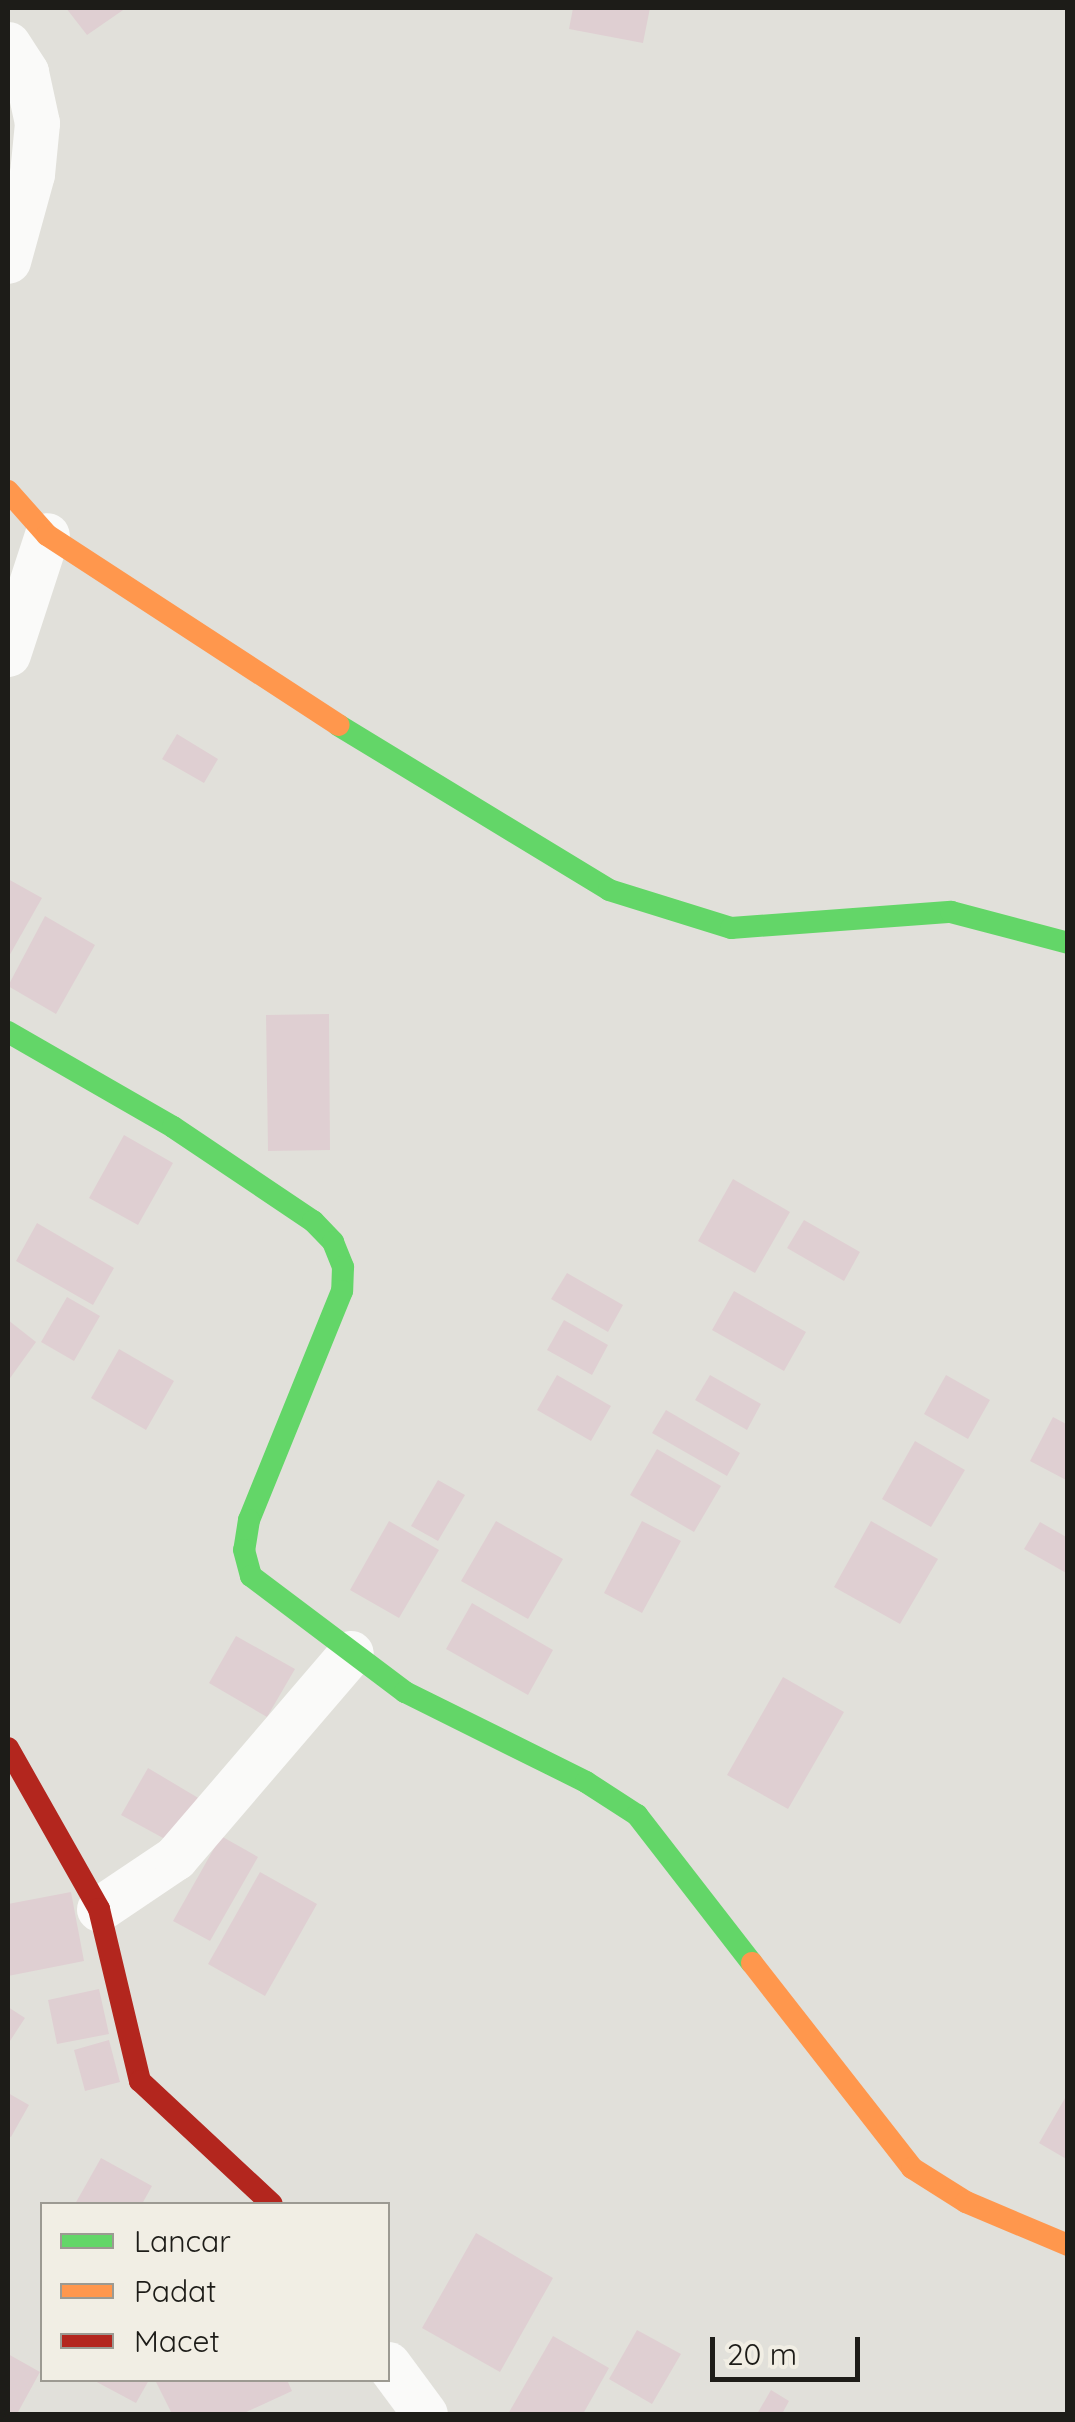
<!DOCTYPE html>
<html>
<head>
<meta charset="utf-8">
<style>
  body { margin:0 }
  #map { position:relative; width:1075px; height:2422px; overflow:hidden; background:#e1e0da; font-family:Quicksand,sans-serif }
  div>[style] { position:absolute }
  .building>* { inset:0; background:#dfcfd2 }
  .street>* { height:45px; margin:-22.5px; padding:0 22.5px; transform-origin:22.5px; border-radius:22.5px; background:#fafaf9 }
  .fast>* { height:22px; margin:-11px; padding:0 11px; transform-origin:11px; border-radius:11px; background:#63d668 }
  .slow>* { height:22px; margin:-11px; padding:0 11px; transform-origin:11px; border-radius:11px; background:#ff974d }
  .jam>* { height:22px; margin:-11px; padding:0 11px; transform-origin:11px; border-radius:11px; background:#b3261e }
  span { translate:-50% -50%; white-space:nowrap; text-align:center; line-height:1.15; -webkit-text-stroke:8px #f1eee4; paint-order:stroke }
  .frame { position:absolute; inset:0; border:10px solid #1d1c18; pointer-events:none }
  .legend { position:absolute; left:40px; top:2202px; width:350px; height:180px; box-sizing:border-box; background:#f1eee4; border:2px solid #9c9a92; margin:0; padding:12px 18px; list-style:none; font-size:30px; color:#1d1c18 }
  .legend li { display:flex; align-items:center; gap:20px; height:50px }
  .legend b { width:50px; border:2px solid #9c9a92 }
  .scale { position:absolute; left:710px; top:2337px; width:150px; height:45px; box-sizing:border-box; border:5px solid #1d1c18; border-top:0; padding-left:12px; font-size:30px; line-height:35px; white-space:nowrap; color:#1d1c18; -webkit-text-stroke:8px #f1eee4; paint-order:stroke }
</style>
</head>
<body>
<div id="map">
  <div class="building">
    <i style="clip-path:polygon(66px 8px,126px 8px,87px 35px)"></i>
    <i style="clip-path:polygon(573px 8px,650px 8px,643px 43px,569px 29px)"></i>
    <i style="clip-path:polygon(177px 734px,218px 759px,204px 783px,162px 759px)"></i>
    <i style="clip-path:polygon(8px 879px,42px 898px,8px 958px)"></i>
    <i style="clip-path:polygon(45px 916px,95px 945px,56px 1014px,8px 986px)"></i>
    <i style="clip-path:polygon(329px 1014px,330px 1150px,268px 1151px,266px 1015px)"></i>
    <i style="clip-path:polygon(124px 1135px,173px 1163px,138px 1225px,89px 1198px)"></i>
    <i style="clip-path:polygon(733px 1179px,790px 1212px,755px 1273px,698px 1241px)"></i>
    <i style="clip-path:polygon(804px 1220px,860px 1252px,844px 1281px,787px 1248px)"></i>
    <i style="clip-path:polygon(37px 1223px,114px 1268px,93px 1305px,16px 1261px)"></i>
    <i style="clip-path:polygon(567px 1273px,623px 1305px,608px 1332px,551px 1299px)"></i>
    <i style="clip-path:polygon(734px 1291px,806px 1332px,784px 1371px,712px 1330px)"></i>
    <i style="clip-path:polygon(67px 1297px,100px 1316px,74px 1361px,41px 1342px)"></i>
    <i style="clip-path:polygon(8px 1320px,36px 1342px,8px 1381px)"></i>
    <i style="clip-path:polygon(564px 1320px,608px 1345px,592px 1375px,547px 1350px)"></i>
    <i style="clip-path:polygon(119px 1349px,174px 1381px,146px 1430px,91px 1398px)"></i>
    <i style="clip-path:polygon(557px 1375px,611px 1406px,591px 1441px,537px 1410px)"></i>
    <i style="clip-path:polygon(710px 1375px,761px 1404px,747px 1430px,695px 1400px)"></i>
    <i style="clip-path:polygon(946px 1375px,990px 1400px,968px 1439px,924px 1414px)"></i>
    <i style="clip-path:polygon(666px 1410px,740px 1453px,727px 1476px,652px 1433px)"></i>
    <i style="clip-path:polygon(1053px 1417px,1068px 1425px,1068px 1481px,1030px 1461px)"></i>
    <i style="clip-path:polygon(915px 1441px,965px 1470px,931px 1527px,882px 1499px)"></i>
    <i style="clip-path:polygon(657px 1449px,721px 1486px,694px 1532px,630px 1495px)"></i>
    <i style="clip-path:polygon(438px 1480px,465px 1495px,438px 1541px,411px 1526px)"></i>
    <i style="clip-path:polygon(389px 1521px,439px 1550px,399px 1618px,350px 1590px)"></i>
    <i style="clip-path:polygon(496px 1521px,563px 1559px,528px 1619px,461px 1581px)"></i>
    <i style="clip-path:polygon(642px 1521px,681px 1541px,642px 1613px,604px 1593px)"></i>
    <i style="clip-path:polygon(871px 1521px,938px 1559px,900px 1624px,834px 1587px)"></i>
    <i style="clip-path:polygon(1040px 1522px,1068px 1538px,1068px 1574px,1024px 1549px)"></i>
    <i style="clip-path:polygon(472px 1603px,553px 1650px,528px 1695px,446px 1649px)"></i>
    <i style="clip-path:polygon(236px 1636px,295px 1669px,267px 1717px,209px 1683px)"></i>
    <i style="clip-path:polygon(783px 1677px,844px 1712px,788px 1809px,727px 1775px)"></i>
    <i style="clip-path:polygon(148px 1768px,200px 1799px,174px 1844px,121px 1815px)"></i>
    <i style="clip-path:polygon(221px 1836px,258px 1857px,210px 1941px,173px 1921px)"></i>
    <i style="clip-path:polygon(260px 1872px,317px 1904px,265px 1996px,208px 1964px)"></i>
    <i style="clip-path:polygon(71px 1892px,84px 1961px,8px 1976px,8px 1904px)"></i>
    <i style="clip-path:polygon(99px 1989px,109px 2034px,57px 2044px,48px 2000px)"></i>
    <i style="clip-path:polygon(8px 2007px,25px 2018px,8px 2044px)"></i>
    <i style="clip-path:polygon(109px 2040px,120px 2082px,85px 2091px,74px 2050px)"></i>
    <i style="clip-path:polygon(8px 2093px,29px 2105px,11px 2137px,8px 2136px)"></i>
    <i style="clip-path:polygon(1068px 2093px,1068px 2160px,1039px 2143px)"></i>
    <i style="clip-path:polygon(101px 2158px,152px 2186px,142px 2204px,75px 2204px)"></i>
    <i style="clip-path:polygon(476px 2233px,553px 2278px,500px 2372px,422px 2328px)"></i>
    <i style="clip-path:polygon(637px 2330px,681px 2354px,652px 2404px,609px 2379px)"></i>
    <i style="clip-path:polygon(553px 2336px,609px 2368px,583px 2414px,508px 2414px)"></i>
    <i style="clip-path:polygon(8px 2354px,40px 2372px,17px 2414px,8px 2411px)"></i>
    <i style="clip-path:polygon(93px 2380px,149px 2380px,136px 2403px)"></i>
    <i style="clip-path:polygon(161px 2380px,287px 2380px,292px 2391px,242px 2414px,172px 2414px,156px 2382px)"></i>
    <i style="clip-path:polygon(771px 2390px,789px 2401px,782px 2414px,757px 2414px)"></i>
  </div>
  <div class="street">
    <i style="left:8px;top:44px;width:33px;rotate:57deg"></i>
    <i style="left:26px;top:72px;width:52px;rotate:77.8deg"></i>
    <i style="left:37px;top:123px;width:51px;rotate:95.6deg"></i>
    <i style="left:32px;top:174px;width:90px;rotate:105.4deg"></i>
    <i style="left:8px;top:654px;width:125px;rotate:-71.9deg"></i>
    <i style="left:99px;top:1909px;width:92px;rotate:-33.9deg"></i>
    <i style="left:175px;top:1858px;width:270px;rotate:-49.4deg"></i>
    <i style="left:388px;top:2364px;width:62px;rotate:53.5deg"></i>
  </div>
  <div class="fast">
    <i style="left:338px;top:725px;width:317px;rotate:31.3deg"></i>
    <i style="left:609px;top:890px;width:128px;rotate:17.3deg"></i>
    <i style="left:731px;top:928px;width:221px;rotate:-4.2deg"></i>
    <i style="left:951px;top:912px;width:121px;rotate:14.8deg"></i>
    <i style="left:8px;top:1032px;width:190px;rotate:29.9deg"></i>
    <i style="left:173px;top:1127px;width:169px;rotate:33.9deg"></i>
    <i style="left:313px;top:1221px;width:29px;rotate:46deg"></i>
    <i style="left:333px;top:1242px;width:27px;rotate:68deg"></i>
    <i style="left:343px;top:1267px;width:24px;rotate:92deg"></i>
    <i style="left:342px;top:1291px;width:247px;rotate:112.1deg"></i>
    <i style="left:249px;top:1520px;width:30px;rotate:99deg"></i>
    <i style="left:244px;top:1550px;width:27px;rotate:75deg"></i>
    <i style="left:251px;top:1576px;width:193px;rotate:37deg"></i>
    <i style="left:405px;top:1692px;width:202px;rotate:26.4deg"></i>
    <i style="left:586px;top:1782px;width:61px;rotate:32.9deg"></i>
    <i style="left:637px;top:1815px;width:187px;rotate:52.2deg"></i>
  </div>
  <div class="slow">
    <i style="left:8px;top:491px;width:59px;rotate:48.4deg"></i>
    <i style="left:47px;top:535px;width:348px;rotate:33.1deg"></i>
    <i style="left:752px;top:1963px;width:260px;rotate:52deg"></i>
    <i style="left:912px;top:2168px;width:64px;rotate:32.2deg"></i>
    <i style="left:966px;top:2202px;width:111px;rotate:22.9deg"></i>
  </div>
  <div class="jam">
    <i style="left:8px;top:1748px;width:185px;rotate:60.5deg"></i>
    <i style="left:99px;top:1909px;width:177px;rotate:76.6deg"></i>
    <i style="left:140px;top:2081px;width:180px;rotate:43deg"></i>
  </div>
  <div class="frame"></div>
  <ul class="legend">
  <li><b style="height:12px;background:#63d668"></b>Lancar</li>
  <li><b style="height:12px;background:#ff974d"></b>Padat</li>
  <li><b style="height:12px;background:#b3261e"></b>Macet</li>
  </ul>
  <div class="scale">20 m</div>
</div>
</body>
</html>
